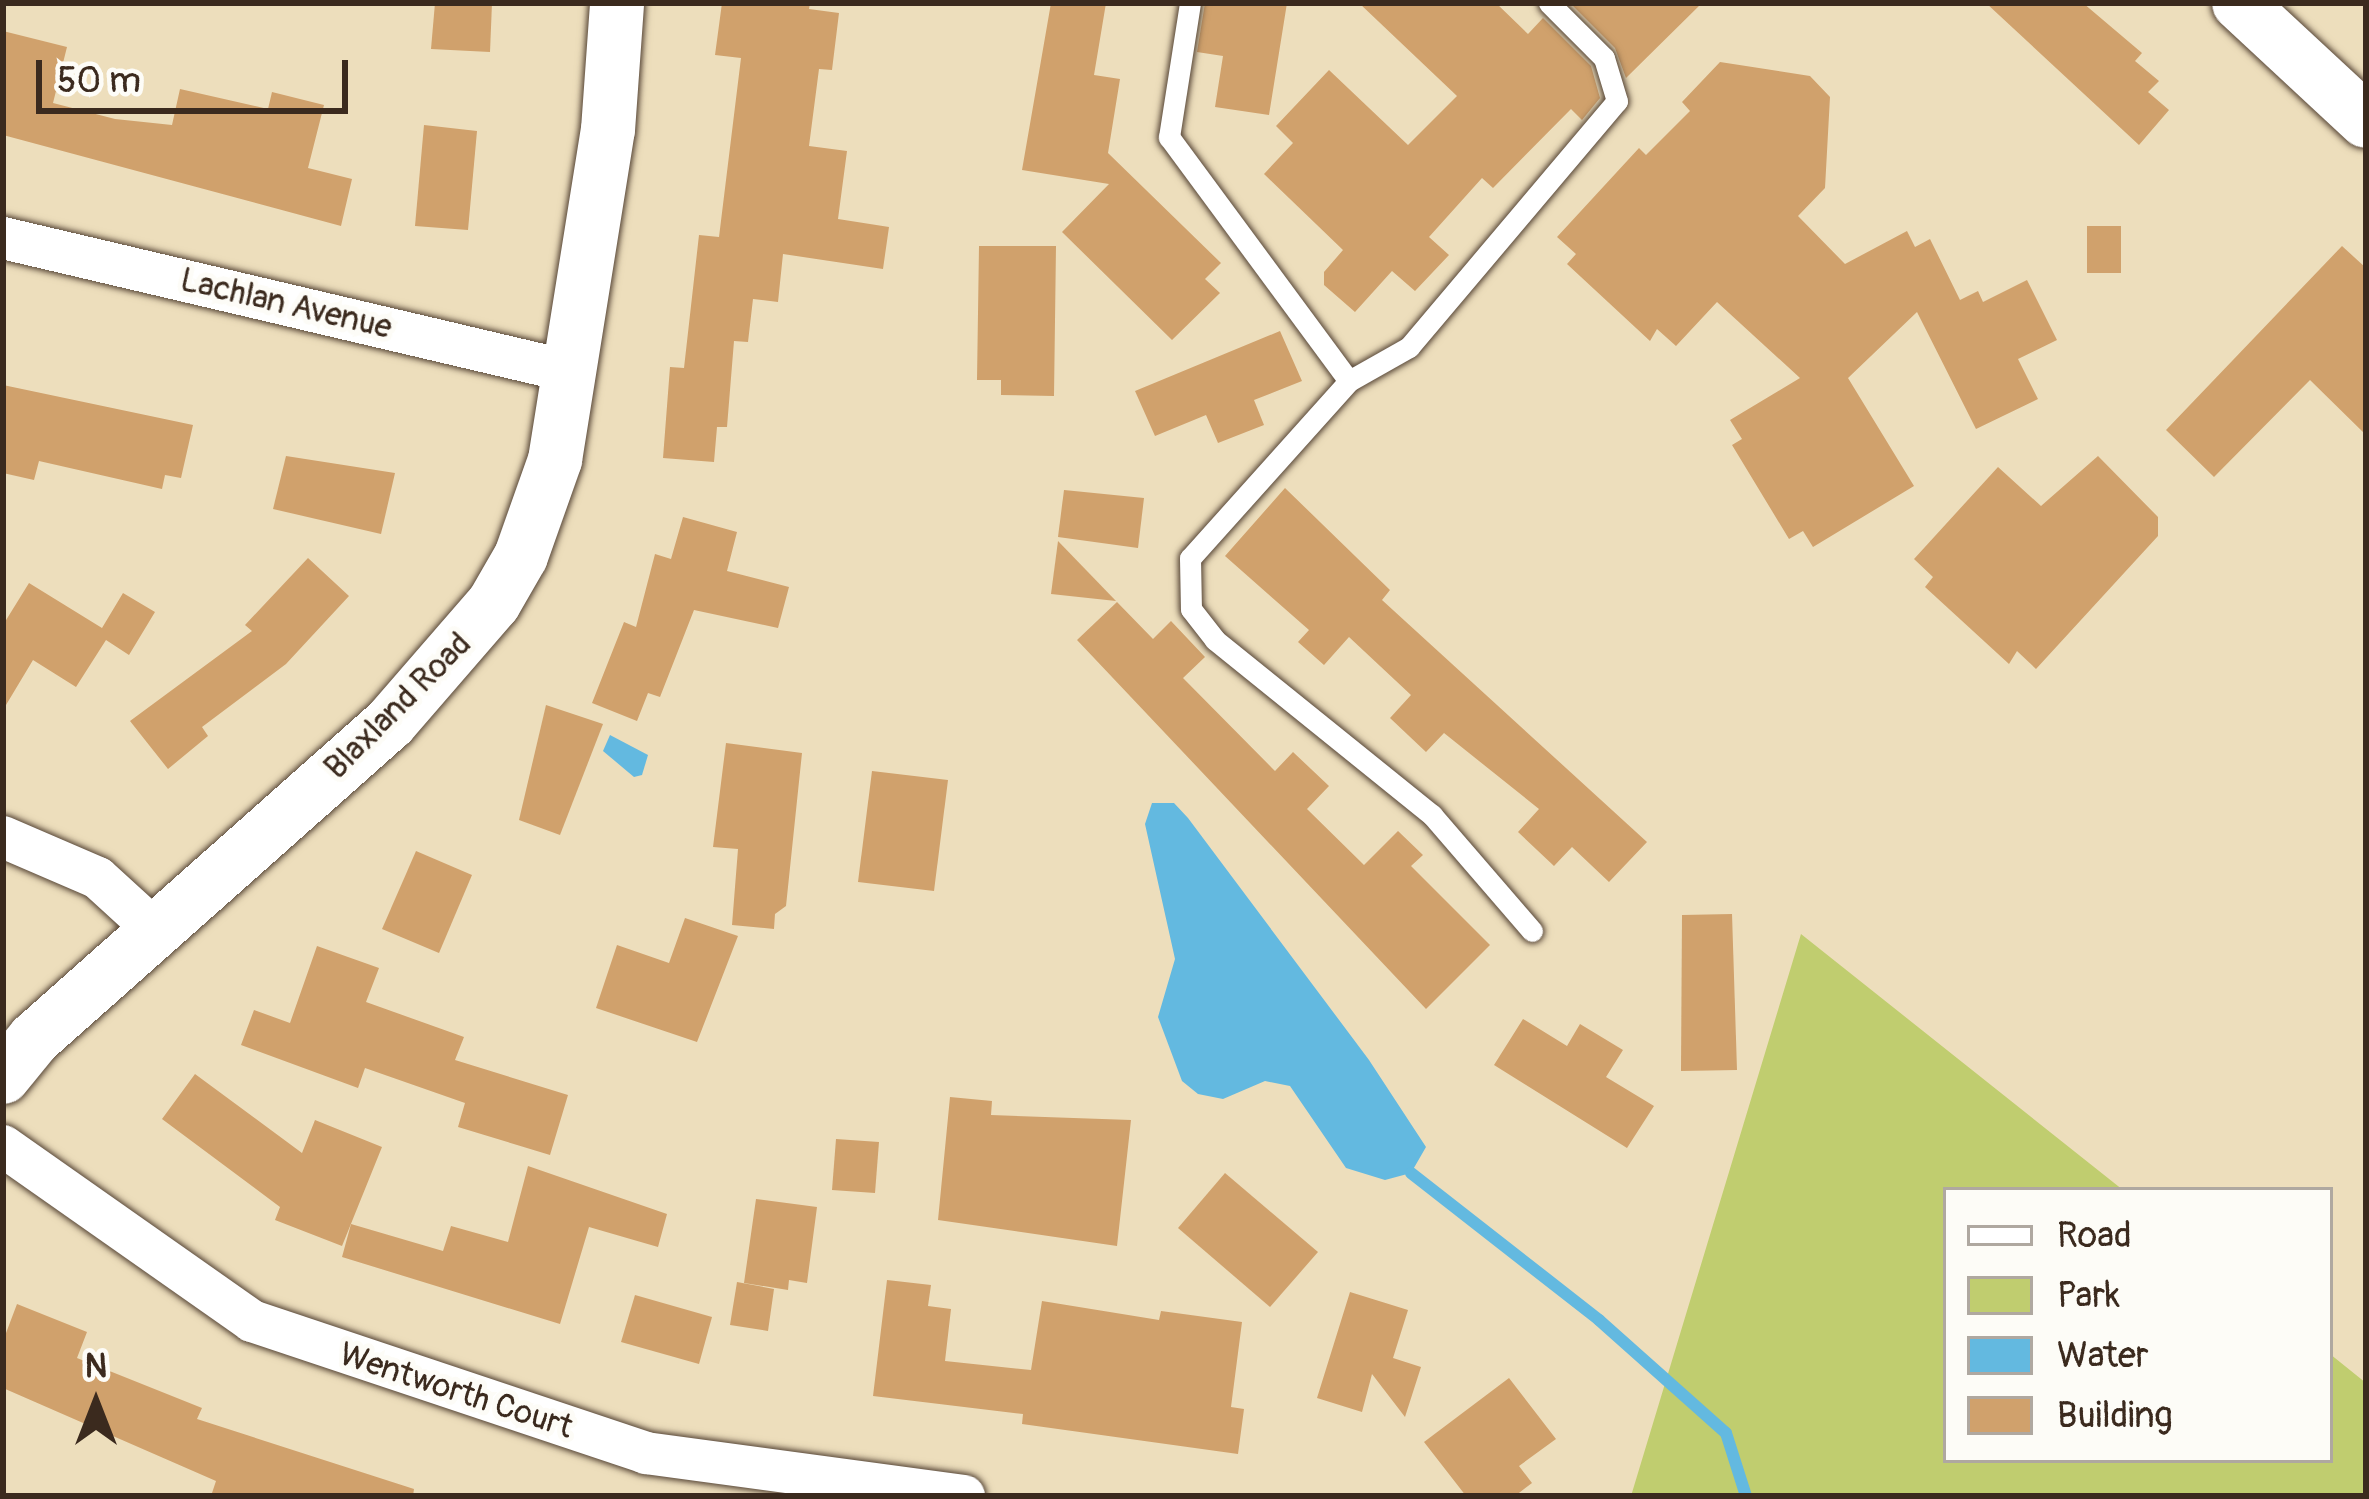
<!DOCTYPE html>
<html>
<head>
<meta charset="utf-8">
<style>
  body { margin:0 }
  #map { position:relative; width:2369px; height:1499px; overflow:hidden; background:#eddebc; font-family:Pangolin,sans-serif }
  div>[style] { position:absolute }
  .green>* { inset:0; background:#c0cd6f }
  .water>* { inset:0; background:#63b9e0 }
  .stream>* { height:12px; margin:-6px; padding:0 6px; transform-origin:6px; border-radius:6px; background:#63b9e0 }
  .building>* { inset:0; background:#d0a16c }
  .roads { filter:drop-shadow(0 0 3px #564536) drop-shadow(0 0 3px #564536) }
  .service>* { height:21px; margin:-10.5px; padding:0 10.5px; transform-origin:10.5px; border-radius:10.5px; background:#fff }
  .minor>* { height:42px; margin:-21px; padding:0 21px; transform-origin:21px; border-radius:21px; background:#fff }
  .tertiary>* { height:54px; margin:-27px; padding:0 27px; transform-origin:27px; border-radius:27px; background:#fff }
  span { translate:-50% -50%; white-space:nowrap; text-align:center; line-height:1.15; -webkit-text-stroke:10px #fdfcf7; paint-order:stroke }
  .street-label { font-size:33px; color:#3b2a1e }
  .frame { position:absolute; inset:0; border:6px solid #3b2a1e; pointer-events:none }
  .legend { position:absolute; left:1943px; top:1187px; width:390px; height:276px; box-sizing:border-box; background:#fdfcf7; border:3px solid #afa8a0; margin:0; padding:15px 21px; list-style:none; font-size:36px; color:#3b2a1e }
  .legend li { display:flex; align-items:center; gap:24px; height:60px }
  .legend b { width:60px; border:3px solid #afa8a0 }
  .north { position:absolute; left:36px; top:1343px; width:120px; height:120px; -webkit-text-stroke:9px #fdfcf7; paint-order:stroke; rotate:0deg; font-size:33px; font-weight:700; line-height:48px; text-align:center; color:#3b2a1e }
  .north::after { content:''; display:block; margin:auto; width:42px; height:54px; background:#3b2a1e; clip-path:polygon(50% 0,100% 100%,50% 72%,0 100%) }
  .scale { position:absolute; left:36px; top:60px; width:312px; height:54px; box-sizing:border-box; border:6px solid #3b2a1e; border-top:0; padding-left:15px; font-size:36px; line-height:42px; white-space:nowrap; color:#3b2a1e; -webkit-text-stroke:9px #fdfcf7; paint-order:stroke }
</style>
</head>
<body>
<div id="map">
  <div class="green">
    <i style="clip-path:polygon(1801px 934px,2123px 1190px,1946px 1190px,1946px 1460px,2330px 1460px,2330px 1354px,2366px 1383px,2366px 1496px,1631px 1496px)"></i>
  </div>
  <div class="water">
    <i style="clip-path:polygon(610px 735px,648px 755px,642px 775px,634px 777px,603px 751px)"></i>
    <i style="clip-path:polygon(1152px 803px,1174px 803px,1188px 818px,1369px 1060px,1426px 1147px,1411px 1173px,1385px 1180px,1346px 1168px,1290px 1086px,1265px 1081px,1223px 1099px,1198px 1094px,1182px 1081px,1158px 1017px,1175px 959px,1145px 824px)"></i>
  </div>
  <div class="stream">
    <i style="left:1411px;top:1173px;width:239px;rotate:38deg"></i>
    <i style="left:1599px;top:1320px;width:170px;rotate:41.7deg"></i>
    <i style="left:1726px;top:1433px;width:66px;rotate:72.4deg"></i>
  </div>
  <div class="building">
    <i style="clip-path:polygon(435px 3px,492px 3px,490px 52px,431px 49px)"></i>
    <i style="clip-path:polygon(722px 3px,810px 3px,809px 9px,839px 13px,832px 70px,819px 69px,809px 146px,847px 151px,838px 219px,889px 227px,883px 269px,783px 254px,778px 302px,753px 299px,748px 342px,734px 341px,727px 427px,717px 427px,714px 462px,663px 458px,670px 367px,684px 368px,699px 235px,719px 237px,741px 58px,715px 55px)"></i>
    <i style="clip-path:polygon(1051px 3px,1106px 3px,1094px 75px,1120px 79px,1108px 153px,1221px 263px,1205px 279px,1220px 293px,1172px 340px,1062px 232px,1109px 184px,1022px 170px)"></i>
    <i style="clip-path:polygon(1205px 3px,1287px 3px,1269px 115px,1215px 107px,1223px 56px,1197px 52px)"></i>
    <i style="clip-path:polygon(1359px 3px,1496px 3px,1528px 34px,1543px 18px,1591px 66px,1600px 98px,1582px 120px,1571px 109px,1493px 188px,1482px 178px,1429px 237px,1449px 255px,1415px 291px,1392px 271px,1355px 312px,1324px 285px,1324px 272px,1343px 250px,1264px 174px,1293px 143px,1276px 126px,1329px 70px,1408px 145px,1457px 96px)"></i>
    <i style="clip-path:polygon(1570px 3px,1702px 3px,1626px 78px,1615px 48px)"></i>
    <i style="clip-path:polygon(1986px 3px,2083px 3px,2142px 53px,2135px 61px,2159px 81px,2148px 92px,2169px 110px,2139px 145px)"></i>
    <i style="clip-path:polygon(3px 31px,67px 47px,53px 103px,115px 119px,172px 125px,180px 89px,268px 109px,272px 92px,324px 105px,308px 168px,352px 179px,341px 226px,3px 135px)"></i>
    <i style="clip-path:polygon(1720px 62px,1810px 76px,1830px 97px,1825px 188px,1798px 216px,1845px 264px,1907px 231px,1915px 247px,1930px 239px,1960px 300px,1978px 291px,1983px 302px,2027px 280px,2057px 340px,2018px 359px,2038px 399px,1976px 429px,1917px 312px,1848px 378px,1914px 486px,1813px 547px,1803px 531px,1789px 539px,1732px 445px,1742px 439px,1730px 420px,1800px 378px,1717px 302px,1676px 346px,1657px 329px,1650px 341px,1567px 264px,1576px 254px,1557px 237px,1639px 148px,1646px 155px,1690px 111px,1682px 102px)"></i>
    <i style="clip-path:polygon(424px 125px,477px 131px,468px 230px,415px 226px)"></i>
    <i style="clip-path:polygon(2087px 226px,2121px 226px,2121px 273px,2087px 273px)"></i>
    <i style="clip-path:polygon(979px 246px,1056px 246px,1054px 396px,1001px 395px,1001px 380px,977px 380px)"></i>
    <i style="clip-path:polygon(2342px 246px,2366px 268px,2366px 435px,2310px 380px,2214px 477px,2166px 430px)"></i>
    <i style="clip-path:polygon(1280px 331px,1302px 381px,1254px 400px,1264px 425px,1218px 443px,1206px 415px,1155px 436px,1135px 391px)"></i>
    <i style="clip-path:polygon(3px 385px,193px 425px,181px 478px,165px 475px,162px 489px,39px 461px,34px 480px,3px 473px)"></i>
    <i style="clip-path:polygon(286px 456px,395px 473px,381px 534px,273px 509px)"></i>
    <i style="clip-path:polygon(2098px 456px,2158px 517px,2158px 536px,2036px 669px,2017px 651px,2009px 664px,1925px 587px,1933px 577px,1914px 559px,1998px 467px,2041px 506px)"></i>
    <i style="clip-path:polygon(1285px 488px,1390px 590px,1382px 600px,1647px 842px,1609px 882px,1572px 847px,1554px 866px,1518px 832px,1539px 809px,1444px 733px,1426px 752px,1390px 718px,1411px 695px,1349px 637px,1324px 665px,1298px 642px,1309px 630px,1225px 556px)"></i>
    <i style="clip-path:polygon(1064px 490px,1144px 498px,1138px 548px,1058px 537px)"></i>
    <i style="clip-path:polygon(683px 517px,737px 532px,727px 571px,789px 587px,778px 628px,694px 610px,660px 697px,648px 693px,637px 721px,592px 703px,624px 622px,636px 627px,655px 554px,671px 559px)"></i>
    <i style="clip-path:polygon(1058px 541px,1116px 601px,1051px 594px)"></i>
    <i style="clip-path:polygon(308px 558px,349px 596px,286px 664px,202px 727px,208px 736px,168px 769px,130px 721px,252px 631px,245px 625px)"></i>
    <i style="clip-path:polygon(29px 583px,102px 628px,123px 593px,155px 612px,129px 655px,106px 640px,76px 687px,33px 660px,3px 710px,3px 625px)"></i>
    <i style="clip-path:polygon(1117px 602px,1153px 639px,1171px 621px,1205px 657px,1183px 678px,1275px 771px,1293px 752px,1329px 786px,1307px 809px,1364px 865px,1398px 831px,1423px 855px,1411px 866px,1490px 945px,1426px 1009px,1077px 640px)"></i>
    <i style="clip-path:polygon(546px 705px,603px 724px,560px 835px,519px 820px)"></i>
    <i style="clip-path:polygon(726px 743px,802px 753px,786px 906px,775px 914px,774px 929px,732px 925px,738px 849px,713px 847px)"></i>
    <i style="clip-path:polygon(872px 771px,948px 780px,934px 891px,858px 882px)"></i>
    <i style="clip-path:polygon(416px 851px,472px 875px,439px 953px,382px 929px)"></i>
    <i style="clip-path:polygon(1732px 914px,1737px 1070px,1681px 1071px,1682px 915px)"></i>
    <i style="clip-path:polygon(685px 918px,738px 936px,697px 1042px,596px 1008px,617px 945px,669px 963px)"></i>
    <i style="clip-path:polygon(317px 946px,379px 968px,366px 1002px,464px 1037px,455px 1060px,568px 1095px,550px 1155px,458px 1127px,465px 1103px,365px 1068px,358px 1088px,241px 1045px,254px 1010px,290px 1023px)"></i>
    <i style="clip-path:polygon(1523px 1019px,1567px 1046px,1580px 1024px,1623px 1050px,1606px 1077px,1654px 1106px,1627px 1148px,1494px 1065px)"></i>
    <i style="clip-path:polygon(195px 1074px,302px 1153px,315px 1120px,382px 1147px,342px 1246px,275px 1220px,280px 1207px,162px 1119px)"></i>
    <i style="clip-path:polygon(950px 1097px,992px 1101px,991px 1115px,1131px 1120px,1117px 1246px,938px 1220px)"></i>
    <i style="clip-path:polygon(836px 1139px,879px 1142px,875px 1193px,832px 1190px)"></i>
    <i style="clip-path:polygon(528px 1166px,667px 1214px,658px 1247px,589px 1227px,560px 1324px,342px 1257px,351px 1224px,443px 1251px,451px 1226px,508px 1242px)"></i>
    <i style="clip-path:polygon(1225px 1173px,1318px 1252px,1270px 1307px,1178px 1228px)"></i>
    <i style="clip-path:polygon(756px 1199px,817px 1207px,807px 1283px,789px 1280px,788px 1290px,744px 1283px)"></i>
    <i style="clip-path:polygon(887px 1280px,931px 1285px,928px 1306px,951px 1309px,945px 1361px,1031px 1370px,1042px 1301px,1159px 1320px,1161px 1311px,1242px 1322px,1231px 1407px,1244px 1409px,1238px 1454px,1022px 1424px,1023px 1414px,873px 1396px)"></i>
    <i style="clip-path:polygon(737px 1282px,774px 1289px,768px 1331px,730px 1325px)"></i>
    <i style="clip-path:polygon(1350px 1292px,1408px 1310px,1393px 1358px,1421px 1367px,1405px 1417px,1372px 1374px,1362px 1412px,1317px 1398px)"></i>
    <i style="clip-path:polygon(635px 1295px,712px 1317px,699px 1364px,621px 1342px)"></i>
    <i style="clip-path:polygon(17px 1304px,87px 1332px,77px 1358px,202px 1408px,197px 1419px,414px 1489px,413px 1496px,211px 1496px,216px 1481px,3px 1388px,3px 1341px)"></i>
    <i style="clip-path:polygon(1509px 1378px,1556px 1439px,1519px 1466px,1532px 1483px,1515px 1496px,1466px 1496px,1424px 1442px)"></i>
  </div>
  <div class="roads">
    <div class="service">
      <i style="left:1190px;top:3px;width:136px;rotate:98.9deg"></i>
      <i style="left:1169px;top:137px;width:303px;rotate:53.6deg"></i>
      <i style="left:1349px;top:381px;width:69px;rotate:-29.5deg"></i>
      <i style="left:1409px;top:347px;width:322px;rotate:-49.8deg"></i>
      <i style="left:1617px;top:101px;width:45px;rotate:-106.8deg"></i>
      <i style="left:1604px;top:58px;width:78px;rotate:-135deg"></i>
      <i style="left:1349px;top:381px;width:238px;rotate:131.9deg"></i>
      <i style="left:1190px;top:558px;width:51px;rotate:88.9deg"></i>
      <i style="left:1191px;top:609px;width:39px;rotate:52deg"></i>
      <i style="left:1215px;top:640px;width:279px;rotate:38.9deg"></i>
      <i style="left:1432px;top:815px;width:153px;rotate:49.2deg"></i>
    </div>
    <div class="minor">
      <i style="left:3px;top:238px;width:580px;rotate:13.25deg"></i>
      <i style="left:3px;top:837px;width:103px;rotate:23.3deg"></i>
      <i style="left:98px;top:878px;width:79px;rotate:42.4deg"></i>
      <i style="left:3px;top:1146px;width:304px;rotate:35.1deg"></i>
      <i style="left:252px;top:1321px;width:416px;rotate:18.5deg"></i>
      <i style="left:646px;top:1453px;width:321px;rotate:7.7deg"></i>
    </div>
    <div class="tertiary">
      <i style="left:2239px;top:3px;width:173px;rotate:42.9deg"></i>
      <i style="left:3px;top:1077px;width:49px;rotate:-50.8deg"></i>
      <i style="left:34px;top:1039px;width:476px;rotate:-41.6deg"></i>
      <i style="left:390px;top:723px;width:159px;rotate:-49.1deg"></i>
      <i style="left:494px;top:603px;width:54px;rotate:-60.1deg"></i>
      <i style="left:521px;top:556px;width:102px;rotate:-70.5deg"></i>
      <i style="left:555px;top:460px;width:334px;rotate:-80.9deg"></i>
      <i style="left:608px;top:130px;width:127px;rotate:-85.9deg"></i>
    </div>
  </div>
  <div class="street-label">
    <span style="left:286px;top:304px;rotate:13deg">Lachlan Avenue</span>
    <span style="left:398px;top:706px;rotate:-45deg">Blaxland Road</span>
    <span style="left:456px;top:1391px;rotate:18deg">Wentworth Court</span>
  </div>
  <div class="frame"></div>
  <ul class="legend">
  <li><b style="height:15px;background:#fff"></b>Road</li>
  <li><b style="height:33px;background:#c0cd6f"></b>Park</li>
  <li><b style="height:33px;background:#63b9e0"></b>Water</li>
  <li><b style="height:33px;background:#d0a16c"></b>Building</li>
  </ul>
  <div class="north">N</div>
  <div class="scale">50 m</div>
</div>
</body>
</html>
